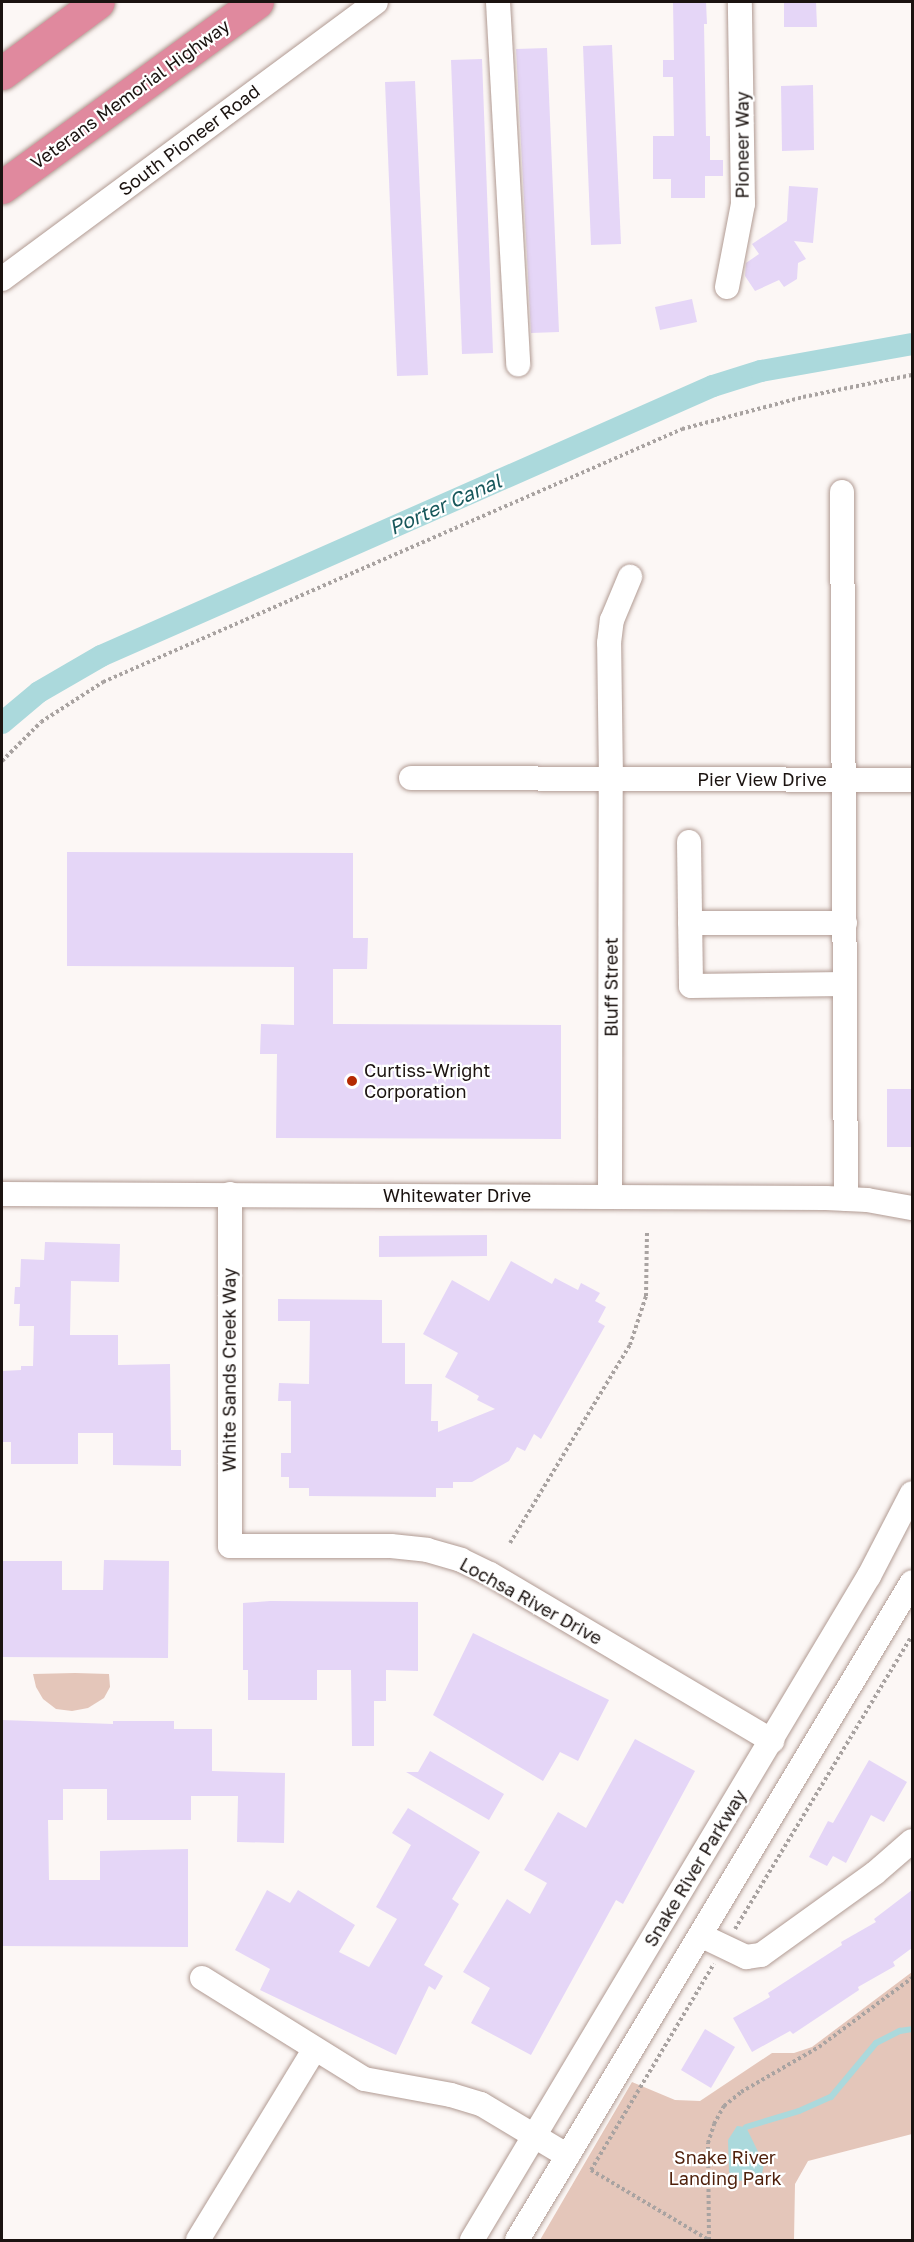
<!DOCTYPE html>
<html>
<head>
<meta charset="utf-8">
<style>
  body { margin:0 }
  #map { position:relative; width:914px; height:2242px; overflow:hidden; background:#fcf7f5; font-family:"Golos Text",sans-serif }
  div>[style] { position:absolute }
  .green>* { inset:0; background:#e4c6ba }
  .water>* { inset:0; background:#abd9dc }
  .stream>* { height:6px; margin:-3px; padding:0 3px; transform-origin:3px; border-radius:3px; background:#abd9dc }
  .canal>* { height:22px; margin:-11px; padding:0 11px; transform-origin:11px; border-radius:11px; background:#abd9dc }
  .building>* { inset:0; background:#e5d6f7 }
  .path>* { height:4px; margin-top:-2px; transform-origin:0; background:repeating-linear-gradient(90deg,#a9a3a1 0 3px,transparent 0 6px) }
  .roads { filter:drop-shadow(0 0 2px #b19b93) drop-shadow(0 0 2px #b19b93) }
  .minor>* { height:24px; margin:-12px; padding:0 12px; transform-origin:12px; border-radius:12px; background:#fff }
  .highway>* { height:33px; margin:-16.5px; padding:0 16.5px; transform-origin:16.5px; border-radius:16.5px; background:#e0899e }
  .dots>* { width:16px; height:16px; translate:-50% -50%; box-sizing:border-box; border:3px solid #fff; border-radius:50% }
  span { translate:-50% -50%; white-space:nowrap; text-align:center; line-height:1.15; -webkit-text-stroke:4.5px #fff; paint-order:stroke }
  .street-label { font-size:18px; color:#1b1310 }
  .poi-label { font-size:18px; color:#1b1310 }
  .left { translate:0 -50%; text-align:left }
  .park-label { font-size:18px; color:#4e1f0a }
  .water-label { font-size:20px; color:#17575b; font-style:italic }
  .frame { position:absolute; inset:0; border:3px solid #1b1310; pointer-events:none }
</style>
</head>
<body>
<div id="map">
  <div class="green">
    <i style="clip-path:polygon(75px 1673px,109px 1674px,110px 1687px,104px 1698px,88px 1708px,72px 1711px,56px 1709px,43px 1699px,36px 1687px,33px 1674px)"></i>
    <i style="clip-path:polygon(912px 1972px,912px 2134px,808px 2161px,795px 2184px,794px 2240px,540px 2240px,632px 2082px,675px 2100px,700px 2101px,772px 2053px,794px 2053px,812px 2047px)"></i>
  </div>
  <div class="water">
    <i style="clip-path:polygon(737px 2126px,746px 2127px,764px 2164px,762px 2174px,754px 2179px,739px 2181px,729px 2172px,728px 2140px)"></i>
  </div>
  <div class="stream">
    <i style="left:746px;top:2127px;width:55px;rotate:-16.8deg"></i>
    <i style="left:799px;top:2111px;width:35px;rotate:-24deg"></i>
    <i style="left:831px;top:2097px;width:70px;rotate:-50.2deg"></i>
    <i style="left:876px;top:2043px;width:27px;rotate:-27deg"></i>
    <i style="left:900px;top:2031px;width:12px;rotate:-9deg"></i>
  </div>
  <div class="canal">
    <i style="left:2px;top:723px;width:48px;rotate:-40deg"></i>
    <i style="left:39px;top:692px;width:72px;rotate:-30.1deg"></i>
    <i style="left:101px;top:656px;width:669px;rotate:-23.81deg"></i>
    <i style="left:713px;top:386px;width:50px;rotate:-17.4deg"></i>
    <i style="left:761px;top:371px;width:153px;rotate:-10.1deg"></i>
  </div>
  <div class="building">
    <i style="clip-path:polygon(673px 2px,706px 2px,707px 24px,704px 24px,706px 136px,710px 136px,710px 160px,723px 160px,723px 176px,705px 176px,705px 198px,671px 198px,671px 179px,653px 179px,653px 136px,674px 136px,673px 77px,663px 77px,663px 60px,674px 60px)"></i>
    <i style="clip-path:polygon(784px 2px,816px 2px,817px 27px,784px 27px)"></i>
    <i style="clip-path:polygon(612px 45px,621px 244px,591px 245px,583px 46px)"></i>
    <i style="clip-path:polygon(547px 48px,559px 332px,531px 333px,516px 49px)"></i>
    <i style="clip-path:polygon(482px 59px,493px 353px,462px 354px,451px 60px)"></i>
    <i style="clip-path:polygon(415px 81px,428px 375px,397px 376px,385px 82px)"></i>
    <i style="clip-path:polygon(813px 85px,814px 150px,782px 151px,781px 86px)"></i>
    <i style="clip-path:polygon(789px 186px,818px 188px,813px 243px,794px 241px,806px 259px,798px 263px,797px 279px,784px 287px,779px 280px,755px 291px,745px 276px,746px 263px,759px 254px,752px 244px,787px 221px)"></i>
    <i style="clip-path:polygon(692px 299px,697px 322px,660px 330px,655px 307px)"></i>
    <i style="clip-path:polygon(67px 852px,353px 853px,353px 938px,368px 938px,367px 969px,333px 969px,333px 1024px,561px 1025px,561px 1139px,276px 1138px,277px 1054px,260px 1054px,261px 1024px,294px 1025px,294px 967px,67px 966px)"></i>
    <i style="clip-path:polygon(887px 1089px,912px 1089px,912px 1147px,887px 1147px)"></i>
    <i style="clip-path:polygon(487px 1235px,487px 1256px,379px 1257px,379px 1236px)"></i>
    <i style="clip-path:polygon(45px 1242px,120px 1244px,119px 1282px,71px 1281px,70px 1335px,118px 1335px,118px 1365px,170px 1364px,171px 1450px,181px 1450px,181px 1466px,113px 1465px,113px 1433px,78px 1433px,78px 1464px,11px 1464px,11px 1442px,2px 1442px,2px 1371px,21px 1370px,21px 1366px,33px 1366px,34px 1326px,19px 1326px,20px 1304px,14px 1304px,15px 1287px,20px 1287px,21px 1259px,44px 1260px)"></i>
    <i style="clip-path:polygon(511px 1261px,552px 1284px,555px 1278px,578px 1290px,581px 1283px,600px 1293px,595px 1301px,606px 1307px,598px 1322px,605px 1326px,541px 1439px,534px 1434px,525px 1451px,517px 1447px,509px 1461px,472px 1482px,453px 1482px,453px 1488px,436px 1488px,436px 1497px,309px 1496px,309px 1488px,289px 1488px,289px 1477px,281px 1477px,281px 1453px,291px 1453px,291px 1401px,278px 1401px,279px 1383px,309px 1384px,310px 1321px,278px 1321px,278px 1299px,382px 1300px,382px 1343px,405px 1343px,405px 1384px,432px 1384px,431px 1421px,438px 1421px,438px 1432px,495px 1409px,477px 1400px,479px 1396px,445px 1377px,458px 1353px,423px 1334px,452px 1280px,489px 1301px)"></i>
    <i style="clip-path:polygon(104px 1560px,169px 1561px,168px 1658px,2px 1657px,2px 1561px,62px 1561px,62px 1590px,103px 1590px)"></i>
    <i style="clip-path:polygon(270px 1601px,418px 1602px,418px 1671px,386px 1670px,386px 1701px,374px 1701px,374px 1746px,352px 1746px,351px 1670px,317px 1670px,317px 1700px,248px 1700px,248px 1670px,243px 1670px,243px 1603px)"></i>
    <i style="clip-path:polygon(473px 1633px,609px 1700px,578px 1761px,560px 1752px,543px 1781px,433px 1715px)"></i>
    <i style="clip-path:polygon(2px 1720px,113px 1724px,113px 1721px,174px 1721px,174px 1729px,212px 1729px,212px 1771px,285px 1773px,284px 1843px,237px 1842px,238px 1796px,191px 1796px,191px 1820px,107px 1820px,107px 1789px,63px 1789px,63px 1820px,48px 1820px,49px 1880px,100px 1880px,100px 1851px,188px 1849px,188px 1947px,2px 1946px)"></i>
    <i style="clip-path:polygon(635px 1739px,695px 1771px,623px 1904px,616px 1900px,531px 2055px,471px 2023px,490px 1988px,463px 1972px,507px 1899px,530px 1914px,547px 1883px,524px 1870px,558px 1812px,586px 1828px)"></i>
    <i style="clip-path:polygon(430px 1751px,504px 1794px,489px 1820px,406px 1772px,418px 1772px)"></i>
    <i style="clip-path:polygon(869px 1760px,907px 1782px,884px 1822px,871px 1815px,846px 1863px,833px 1856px,827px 1866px,809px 1857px,828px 1821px,833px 1823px)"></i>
    <i style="clip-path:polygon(408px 1808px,480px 1852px,452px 1899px,459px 1904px,424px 1965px,443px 1976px,435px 1990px,429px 1986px,396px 2055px,260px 1990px,270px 1969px,235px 1950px,267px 1890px,290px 1903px,298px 1890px,355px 1925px,339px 1952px,369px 1967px,397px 1919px,376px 1907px,411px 1845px,392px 1833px)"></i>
    <i style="clip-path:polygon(912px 1890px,912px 1948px,893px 1962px,895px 1966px,858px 1987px,859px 1990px,793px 2034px,790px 2031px,752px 2052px,733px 2018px,770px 1997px,768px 1993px,842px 1945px,841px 1942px,876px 1922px,874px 1919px)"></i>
    <i style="clip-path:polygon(705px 2029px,735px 2047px,711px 2088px,681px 2070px)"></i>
  </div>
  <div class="path">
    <i style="left:2px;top:761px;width:55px;rotate:-45deg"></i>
    <i style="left:41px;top:722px;width:74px;rotate:-32.8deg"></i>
    <i style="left:103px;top:682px;width:632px;rotate:-23.6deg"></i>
    <i style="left:682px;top:429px;width:125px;rotate:-14.8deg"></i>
    <i style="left:803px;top:397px;width:111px;rotate:-11.4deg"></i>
    <i style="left:510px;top:1543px;width:232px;rotate:-58.8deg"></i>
    <i style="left:630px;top:1345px;width:52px;rotate:-71.9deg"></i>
    <i style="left:646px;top:1296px;width:65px;rotate:-89.1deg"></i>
    <i style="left:735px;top:1929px;width:342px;rotate:-58.9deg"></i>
    <i style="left:591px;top:2170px;width:240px;rotate:-59.2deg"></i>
    <i style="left:591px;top:2170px;width:137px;rotate:30.7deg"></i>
    <i style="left:709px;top:2240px;width:97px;rotate:-90.6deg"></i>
    <i style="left:708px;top:2143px;width:20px;rotate:-72deg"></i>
    <i style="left:714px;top:2124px;width:21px;rotate:-61deg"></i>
    <i style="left:724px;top:2106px;width:22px;rotate:-39deg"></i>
    <i style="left:741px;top:2092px;width:90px;rotate:-30deg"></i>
    <i style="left:819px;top:2047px;width:116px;rotate:-36.6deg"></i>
  </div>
  <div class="roads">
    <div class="minor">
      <i style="left:498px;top:2px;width:363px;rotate:86.8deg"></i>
      <i style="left:2px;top:279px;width:465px;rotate:-36.5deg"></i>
      <i style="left:727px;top:287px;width:85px;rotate:-79.1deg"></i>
      <i style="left:743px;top:204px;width:202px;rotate:-90.9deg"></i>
      <i style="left:842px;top:492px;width:707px;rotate:89.68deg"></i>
      <i style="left:411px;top:778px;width:501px;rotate:0.23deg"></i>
      <i style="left:689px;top:842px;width:144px;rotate:89.2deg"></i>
      <i style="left:691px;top:986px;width:154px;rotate:-0.7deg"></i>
      <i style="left:690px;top:923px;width:155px"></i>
      <i style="left:2px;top:1194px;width:824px;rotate:0.28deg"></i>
      <i style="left:826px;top:1198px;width:41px;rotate:2.8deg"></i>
      <i style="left:867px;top:1200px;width:46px;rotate:10.1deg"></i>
      <i style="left:230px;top:1194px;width:352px;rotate:90deg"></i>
      <i style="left:230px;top:1546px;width:161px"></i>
      <i style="left:391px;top:1546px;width:36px;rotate:6deg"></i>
      <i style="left:427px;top:1550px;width:35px;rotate:16deg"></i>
      <i style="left:461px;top:1560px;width:32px;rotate:26deg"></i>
      <i style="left:490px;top:1574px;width:328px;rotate:30.6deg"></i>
      <i style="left:610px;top:1195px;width:416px;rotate:-89.9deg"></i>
      <i style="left:611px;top:779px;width:136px;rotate:-90.8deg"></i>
      <i style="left:609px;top:643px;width:23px;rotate:-83deg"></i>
      <i style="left:612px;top:620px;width:47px;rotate:-67.3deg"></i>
      <i style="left:702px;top:1936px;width:49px;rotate:25.5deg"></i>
      <i style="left:746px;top:1957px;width:15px;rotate:-8deg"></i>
      <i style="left:761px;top:1955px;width:140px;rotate:-35.7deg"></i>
      <i style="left:875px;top:1873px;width:49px;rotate:-40.9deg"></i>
      <i style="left:202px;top:1978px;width:191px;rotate:31.9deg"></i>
      <i style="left:364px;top:2079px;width:88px;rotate:10.4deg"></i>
      <i style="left:451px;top:2095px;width:31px;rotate:17deg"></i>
      <i style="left:481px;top:2104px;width:101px;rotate:30.9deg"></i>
      <i style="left:198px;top:2240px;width:223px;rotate:-58.6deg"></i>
      <i style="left:472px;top:2240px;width:774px;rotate:-59.13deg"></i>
      <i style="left:869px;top:1576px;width:93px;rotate:-62.6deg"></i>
      <i style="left:517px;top:2240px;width:767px;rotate:-59.02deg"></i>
    </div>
    <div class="highway">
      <i style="left:2px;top:73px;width:119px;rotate:-36.5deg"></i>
      <i style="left:2px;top:187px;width:315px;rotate:-36deg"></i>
    </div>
  </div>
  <div class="dots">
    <i style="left:352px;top:1081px;background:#b42a02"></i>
  </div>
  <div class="street-label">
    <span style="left:130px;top:94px;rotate:-36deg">Veterans Memorial Highway</span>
    <span style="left:189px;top:140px;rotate:-37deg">South Pioneer Road</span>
    <span style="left:742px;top:145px;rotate:-90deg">Pioneer Way</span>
    <span style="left:762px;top:779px">Pier View Drive</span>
    <span style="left:611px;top:987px;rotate:-90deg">Bluff Street</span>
    <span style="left:457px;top:1195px">Whitewater Drive</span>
    <span style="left:229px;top:1370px;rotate:-90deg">White Sands Creek Way</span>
    <span style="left:531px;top:1601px;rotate:29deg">Lochsa River Drive</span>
    <span style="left:695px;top:1868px;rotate:-59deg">Snake River Parkway</span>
  </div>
  <div class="poi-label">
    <span class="left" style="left:364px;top:1081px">Curtiss-Wright<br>Corporation</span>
  </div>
  <div class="park-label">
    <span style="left:725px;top:2168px">Snake River<br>Landing Park</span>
  </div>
  <div class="water-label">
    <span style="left:445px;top:504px;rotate:-24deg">Porter Canal</span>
  </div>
  <div class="frame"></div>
</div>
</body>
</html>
